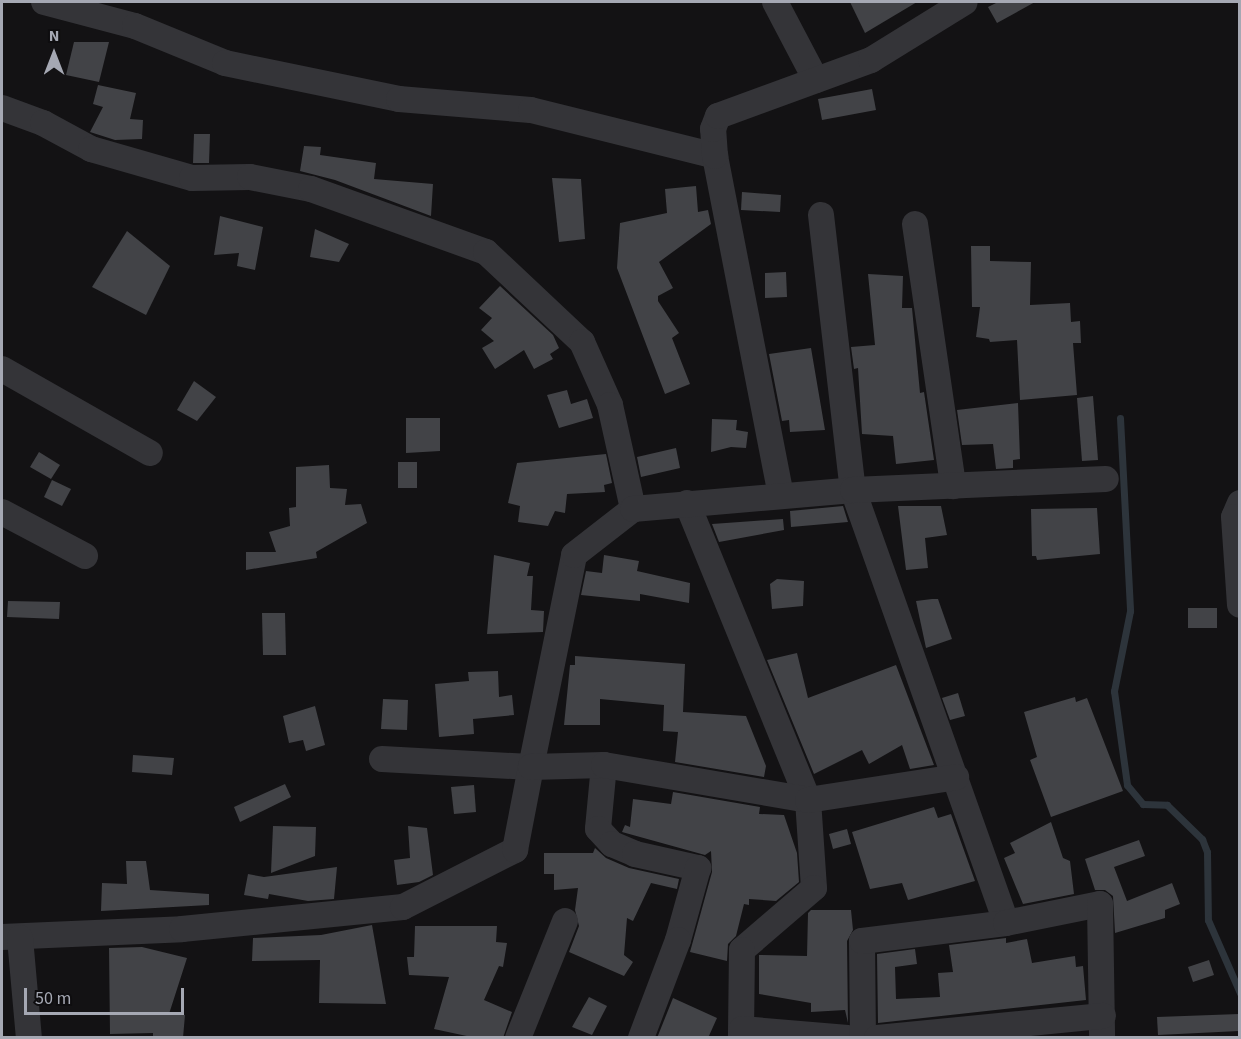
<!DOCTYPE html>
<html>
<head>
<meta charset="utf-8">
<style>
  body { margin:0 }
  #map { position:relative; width:1241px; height:1039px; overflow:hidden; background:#131214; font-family:"Source Sans 3",sans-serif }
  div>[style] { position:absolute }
  .stream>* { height:7px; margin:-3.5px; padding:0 3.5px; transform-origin:3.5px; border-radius:3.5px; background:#2d343b }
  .building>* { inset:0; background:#424347 }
  .minor>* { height:26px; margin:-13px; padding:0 13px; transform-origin:13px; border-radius:13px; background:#343438 }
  span { translate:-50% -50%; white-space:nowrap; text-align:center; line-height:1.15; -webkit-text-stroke:4.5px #0e0d0f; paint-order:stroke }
  .frame { position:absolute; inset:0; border:3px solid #a5a8b3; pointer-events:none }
  .north { position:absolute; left:24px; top:24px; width:60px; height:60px; -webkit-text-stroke:4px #0e0d0f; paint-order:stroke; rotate:0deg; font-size:16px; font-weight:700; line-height:24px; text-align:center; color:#a5a8b3 }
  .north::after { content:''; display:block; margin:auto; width:21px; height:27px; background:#a5a8b3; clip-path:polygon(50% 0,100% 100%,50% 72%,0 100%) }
  .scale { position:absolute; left:24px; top:988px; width:160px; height:27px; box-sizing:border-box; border:3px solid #a5a8b3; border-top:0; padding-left:8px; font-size:18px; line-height:21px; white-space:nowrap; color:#a5a8b3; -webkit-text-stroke:4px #0e0d0f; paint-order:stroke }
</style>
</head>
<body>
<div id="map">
  <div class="stream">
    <i style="left:1120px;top:418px;width:193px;rotate:87deg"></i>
    <i style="left:1130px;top:611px;width:82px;rotate:101.3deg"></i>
    <i style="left:1114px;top:691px;width:95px;rotate:82.1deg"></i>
    <i style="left:1127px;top:785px;width:25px;rotate:50deg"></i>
    <i style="left:1143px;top:804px;width:24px;rotate:2deg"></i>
    <i style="left:1167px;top:805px;width:49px;rotate:44.2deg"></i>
    <i style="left:1202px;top:839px;width:14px;rotate:69deg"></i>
    <i style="left:1207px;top:852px;width:68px;rotate:89.2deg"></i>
    <i style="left:1208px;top:920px;width:80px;rotate:66.3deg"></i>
  </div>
  <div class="building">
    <i style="clip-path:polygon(850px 2px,917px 2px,865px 33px)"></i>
    <i style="clip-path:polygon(998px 2px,1035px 2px,997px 23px,988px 7px)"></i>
    <i style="clip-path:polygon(74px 42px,109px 42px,99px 82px,66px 75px)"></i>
    <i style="clip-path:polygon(98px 85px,136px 93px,130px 119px,143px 120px,142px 139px,115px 140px,90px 132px,103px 107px,93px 104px)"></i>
    <i style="clip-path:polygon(872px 89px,876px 110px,822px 120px,818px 99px)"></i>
    <i style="clip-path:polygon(194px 134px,210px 134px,209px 163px,193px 163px)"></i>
    <i style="clip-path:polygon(304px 146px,321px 147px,320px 155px,376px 163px,374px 179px,433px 184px,431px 216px,335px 180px,300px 171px)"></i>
    <i style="clip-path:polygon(552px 178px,581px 179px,585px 239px,559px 242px)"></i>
    <i style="clip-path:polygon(696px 186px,698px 212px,708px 210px,711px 224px,659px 262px,673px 288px,658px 296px,658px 301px,679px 333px,672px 338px,690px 384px,665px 394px,617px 268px,620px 223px,667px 213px,665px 189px)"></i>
    <i style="clip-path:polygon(742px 192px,781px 195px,780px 212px,741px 210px)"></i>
    <i style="clip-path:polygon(220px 216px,263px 227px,255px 270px,237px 266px,239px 253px,214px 255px)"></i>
    <i style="clip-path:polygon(315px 229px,349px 244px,339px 262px,310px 257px)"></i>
    <i style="clip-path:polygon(127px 231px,170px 266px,146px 315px,92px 287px)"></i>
    <i style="clip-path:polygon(971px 246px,990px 246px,990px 261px,1031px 262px,1030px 305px,1070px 303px,1071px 322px,1080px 321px,1081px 343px,1073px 343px,1077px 395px,1020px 400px,1017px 340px,990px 342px,989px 339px,976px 337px,980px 307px,972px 307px)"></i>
    <i style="clip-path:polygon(786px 272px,787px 297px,765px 298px,765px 273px)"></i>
    <i style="clip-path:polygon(868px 274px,903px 276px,902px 308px,912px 308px,920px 393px,924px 392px,934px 460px,896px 464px,893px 436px,862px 434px,858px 368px,854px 369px,851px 347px,875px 345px)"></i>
    <i style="clip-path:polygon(500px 286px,553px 335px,559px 348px,550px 354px,553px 359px,534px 369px,524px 350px,495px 369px,482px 348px,494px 341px,481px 330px,492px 318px,479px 308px)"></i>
    <i style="clip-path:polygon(811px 348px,825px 430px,790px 432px,789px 420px,782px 421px,769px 354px)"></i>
    <i style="clip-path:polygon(194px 381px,216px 397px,197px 421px,177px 410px)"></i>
    <i style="clip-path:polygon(567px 390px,571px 404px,587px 399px,593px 418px,559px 428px,547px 395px)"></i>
    <i style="clip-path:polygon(1093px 396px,1098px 460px,1082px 461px,1077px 398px)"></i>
    <i style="clip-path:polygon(1018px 403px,1020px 459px,1013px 460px,1013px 468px,996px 469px,993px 444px,962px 445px,957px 410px)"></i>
    <i style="clip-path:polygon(406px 418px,440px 418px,440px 451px,406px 453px)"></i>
    <i style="clip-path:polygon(712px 419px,737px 420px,736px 430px,748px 432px,746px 448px,731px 447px,711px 452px)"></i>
    <i style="clip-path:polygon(676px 448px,680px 468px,641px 477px,637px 457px)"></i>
    <i style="clip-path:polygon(39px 452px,60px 465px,51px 479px,30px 467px)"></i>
    <i style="clip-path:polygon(606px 454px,612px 483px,604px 485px,605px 492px,567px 494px,565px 513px,555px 511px,548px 526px,518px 522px,520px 506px,508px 503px,517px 463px)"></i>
    <i style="clip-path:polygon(398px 462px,417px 462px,417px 488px,398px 488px)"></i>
    <i style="clip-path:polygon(329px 465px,330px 488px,347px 489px,345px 505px,361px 504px,367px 523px,316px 552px,317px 558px,246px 570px,246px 552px,276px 552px,269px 532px,290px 526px,289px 508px,296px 507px,296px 467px)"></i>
    <i style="clip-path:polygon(52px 480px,71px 489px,62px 506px,44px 497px)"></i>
    <i style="clip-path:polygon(843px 506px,848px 522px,791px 527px,790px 511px)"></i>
    <i style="clip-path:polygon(898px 506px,941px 506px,947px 535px,925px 538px,928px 568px,906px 570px)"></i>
    <i style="clip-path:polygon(1097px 508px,1100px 554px,1037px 560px,1036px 556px,1032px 556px,1031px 509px)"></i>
    <i style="clip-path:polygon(783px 519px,784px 530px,719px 542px,712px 524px)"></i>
    <i style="clip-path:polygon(494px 555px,530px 563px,527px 576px,533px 576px,531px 610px,544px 611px,543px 632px,487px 634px)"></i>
    <i style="clip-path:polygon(604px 555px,639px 561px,637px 571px,690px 583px,689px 603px,640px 594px,640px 601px,581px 595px,586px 571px,602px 573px)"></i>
    <i style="clip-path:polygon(777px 579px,804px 581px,803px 606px,772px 609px,770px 584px)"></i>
    <i style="clip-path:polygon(932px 599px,938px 599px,952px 639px,926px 648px,916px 601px)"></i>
    <i style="clip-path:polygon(8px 601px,60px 602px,59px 619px,7px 617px)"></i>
    <i style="clip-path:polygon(1188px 608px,1217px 608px,1217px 628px,1188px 628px)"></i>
    <i style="clip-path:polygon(262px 613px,285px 613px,286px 655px,263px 655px)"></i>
    <i style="clip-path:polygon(797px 653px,808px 698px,896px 665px,934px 765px,910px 769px,902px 745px,869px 764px,862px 750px,814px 774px,767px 660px)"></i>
    <i style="clip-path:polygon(575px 656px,685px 664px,683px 712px,746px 716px,766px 766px,764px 777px,675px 762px,678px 732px,663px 731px,664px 705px,600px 699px,600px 725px,564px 725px,570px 665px,575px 665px)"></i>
    <i style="clip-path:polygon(498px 671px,499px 697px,512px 695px,514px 715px,473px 719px,474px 734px,439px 737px,435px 684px,469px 681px,468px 672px)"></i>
    <i style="clip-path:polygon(958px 693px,965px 716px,950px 720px,942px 698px)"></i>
    <i style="clip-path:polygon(1075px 697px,1076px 702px,1087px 698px,1123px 791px,1051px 817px,1030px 760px,1037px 757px,1024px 712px)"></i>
    <i style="clip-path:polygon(383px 699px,408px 700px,407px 730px,381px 729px)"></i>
    <i style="clip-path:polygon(315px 706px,325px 745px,306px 751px,303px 740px,289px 743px,283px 716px)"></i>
    <i style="clip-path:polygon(133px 755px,174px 758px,172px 775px,132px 772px)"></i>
    <i style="clip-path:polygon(285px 784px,291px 797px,240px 822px,234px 807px)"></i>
    <i style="clip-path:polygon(474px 785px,476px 812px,454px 814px,451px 787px)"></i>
    <i style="clip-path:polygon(673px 792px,760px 807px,759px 814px,784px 815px,797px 853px,799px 882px,776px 901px,749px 899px,749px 905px,744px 904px,736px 936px,728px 944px,727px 961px,690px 952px,712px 872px,711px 851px,705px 855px,622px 832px,625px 825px,630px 827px,633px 799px,671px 804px)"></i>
    <i style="clip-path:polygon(934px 807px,938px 818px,951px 814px,975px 881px,908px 900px,902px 883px,870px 889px,852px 832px)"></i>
    <i style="clip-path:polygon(1051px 822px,1063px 858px,1070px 861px,1074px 894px,1023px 904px,1004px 858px,1015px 853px,1010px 843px)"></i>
    <i style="clip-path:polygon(273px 826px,316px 827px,315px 856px,271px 873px)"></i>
    <i style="clip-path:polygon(408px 826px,427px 828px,433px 875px,419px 882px,397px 885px,394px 860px,410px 858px)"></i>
    <i style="clip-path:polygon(847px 829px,851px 844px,833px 849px,829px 834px)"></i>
    <i style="clip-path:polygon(1139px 840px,1145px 856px,1114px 867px,1127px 901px,1172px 883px,1180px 904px,1165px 910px,1165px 918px,1115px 933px,1113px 896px,1105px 890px,1095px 890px,1085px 859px)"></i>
    <i style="clip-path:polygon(595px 848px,606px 858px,629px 868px,679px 879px,677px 889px,651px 883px,633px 921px,627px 918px,624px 955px,633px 962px,624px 976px,569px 952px,579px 926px,575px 910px,578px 888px,554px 890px,554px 874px,544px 874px,544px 853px,593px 853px)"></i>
    <i style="clip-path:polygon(126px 861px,146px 861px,150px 890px,209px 894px,209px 905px,101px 911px,102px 883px,127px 884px)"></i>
    <i style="clip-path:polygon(337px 867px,334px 899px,308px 901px,269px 894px,268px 899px,244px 895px,248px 874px,264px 877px)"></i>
    <i style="clip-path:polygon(811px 910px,851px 910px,853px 930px,847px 941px,848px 1023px,845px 1010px,811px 1012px,811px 1003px,759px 994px,759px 955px,807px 956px,808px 913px)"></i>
    <i style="clip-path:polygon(372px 925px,386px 1004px,319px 1003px,320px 960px,252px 961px,253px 938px,321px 935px)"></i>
    <i style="clip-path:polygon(415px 926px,497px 926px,496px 942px,507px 943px,503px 967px,499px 966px,484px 1000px,512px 1012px,503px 1038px,476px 1038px,434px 1029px,449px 977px,409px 975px,407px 957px,414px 957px)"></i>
    <i style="clip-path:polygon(1006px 938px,1006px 943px,1027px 939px,1032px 963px,1075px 956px,1076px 967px,1083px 966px,1086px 1000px,878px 1023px,877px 954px,915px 949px,917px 964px,895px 967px,896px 999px,940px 997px,938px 973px,953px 972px,949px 945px)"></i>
    <i style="clip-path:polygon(142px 947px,187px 958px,169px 1014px,185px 1015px,183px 1038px,153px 1038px,153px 1033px,110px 1034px,109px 948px)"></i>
    <i style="clip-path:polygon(1209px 960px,1214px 975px,1193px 982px,1188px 967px)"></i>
    <i style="clip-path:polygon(589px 997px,607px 1006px,592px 1035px,572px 1027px)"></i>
    <i style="clip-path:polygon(673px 998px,717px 1018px,708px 1038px,657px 1038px)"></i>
    <i style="clip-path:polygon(1239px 1014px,1239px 1031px,1158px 1035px,1157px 1017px)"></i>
  </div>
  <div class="minor">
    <i style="left:44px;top:2px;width:94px;rotate:14.8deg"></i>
    <i style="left:135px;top:26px;width:97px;rotate:22.3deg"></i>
    <i style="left:225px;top:63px;width:178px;rotate:11.7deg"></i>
    <i style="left:399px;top:99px;width:132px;rotate:4.8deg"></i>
    <i style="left:531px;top:110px;width:190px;rotate:14deg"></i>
    <i style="left:715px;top:156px;width:346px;rotate:79deg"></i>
    <i style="left:775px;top:2px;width:88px;rotate:62.3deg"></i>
    <i style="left:2px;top:108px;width:44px;rotate:20.1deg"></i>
    <i style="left:43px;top:123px;width:55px;rotate:28.4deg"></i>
    <i style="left:91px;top:149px;width:105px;rotate:16deg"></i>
    <i style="left:192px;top:178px;width:58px;rotate:-1deg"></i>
    <i style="left:250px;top:177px;width:62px;rotate:11.1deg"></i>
    <i style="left:311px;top:189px;width:186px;rotate:19.8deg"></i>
    <i style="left:486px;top:252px;width:132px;rotate:43.2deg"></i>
    <i style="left:582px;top:342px;width:69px;rotate:66deg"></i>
    <i style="left:610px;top:405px;width:107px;rotate:77.5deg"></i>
    <i style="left:715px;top:156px;width:27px;rotate:-94deg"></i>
    <i style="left:713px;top:129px;width:14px;rotate:-69deg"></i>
    <i style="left:718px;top:116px;width:163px;rotate:-20.1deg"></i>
    <i style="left:871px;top:60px;width:110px;rotate:-31.7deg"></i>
    <i style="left:821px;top:215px;width:277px;rotate:83.4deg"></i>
    <i style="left:853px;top:490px;width:459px;rotate:70.5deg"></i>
    <i style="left:915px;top:224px;width:265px;rotate:81.7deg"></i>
    <i style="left:2px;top:369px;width:170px;rotate:29.6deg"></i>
    <i style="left:687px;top:503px;width:321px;rotate:67.8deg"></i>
    <i style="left:808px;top:800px;width:88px;rotate:86.1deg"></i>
    <i style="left:814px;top:888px;width:95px;rotate:139.3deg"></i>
    <i style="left:742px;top:950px;width:88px;rotate:90.7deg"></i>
    <i style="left:1240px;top:503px;width:15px;rotate:113deg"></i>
    <i style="left:1234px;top:517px;width:88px;rotate:86.1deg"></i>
    <i style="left:2px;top:512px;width:94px;rotate:27.9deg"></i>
    <i style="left:382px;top:759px;width:149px;rotate:3.1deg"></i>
    <i style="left:531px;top:767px;width:216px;rotate:-78.5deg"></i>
    <i style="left:574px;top:555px;width:75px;rotate:-37.9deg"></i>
    <i style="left:633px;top:509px;width:221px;rotate:-4.9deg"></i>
    <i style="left:853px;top:490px;width:253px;rotate:-2.5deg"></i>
    <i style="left:604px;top:765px;width:64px;rotate:95.4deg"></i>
    <i style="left:598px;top:829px;width:21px;rotate:47deg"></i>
    <i style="left:612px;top:844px;width:25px;rotate:23deg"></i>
    <i style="left:635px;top:854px;width:65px;rotate:12.5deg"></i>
    <i style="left:698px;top:868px;width:75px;rotate:105.5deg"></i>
    <i style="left:678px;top:940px;width:105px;rotate:110.7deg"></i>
    <i style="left:2px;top:937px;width:180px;rotate:-2.5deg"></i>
    <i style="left:182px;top:929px;width:222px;rotate:-5.7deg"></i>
    <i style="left:403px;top:907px;width:126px;rotate:-27deg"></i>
    <i style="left:515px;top:850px;width:85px;rotate:-79.1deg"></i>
    <i style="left:531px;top:767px;width:73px;rotate:-1.6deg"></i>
    <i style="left:604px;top:765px;width:207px;rotate:9.7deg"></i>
    <i style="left:808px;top:800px;width:150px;rotate:-8.8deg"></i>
    <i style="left:20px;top:938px;width:100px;rotate:84.9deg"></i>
    <i style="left:742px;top:1029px;width:106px;rotate:4.9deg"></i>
    <i style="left:518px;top:1038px;width:126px;rotate:-68.1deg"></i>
    <i style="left:863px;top:1038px;width:97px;rotate:-90.6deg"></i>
    <i style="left:862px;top:941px;width:145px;rotate:-7.1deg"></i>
    <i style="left:1006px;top:923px;width:96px;rotate:-11.4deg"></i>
    <i style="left:1100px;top:904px;width:134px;rotate:89.1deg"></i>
    <i style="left:877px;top:1038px;width:227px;rotate:-5.6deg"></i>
  </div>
  <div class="frame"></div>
  <div class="north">N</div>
  <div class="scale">50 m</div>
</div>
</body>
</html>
